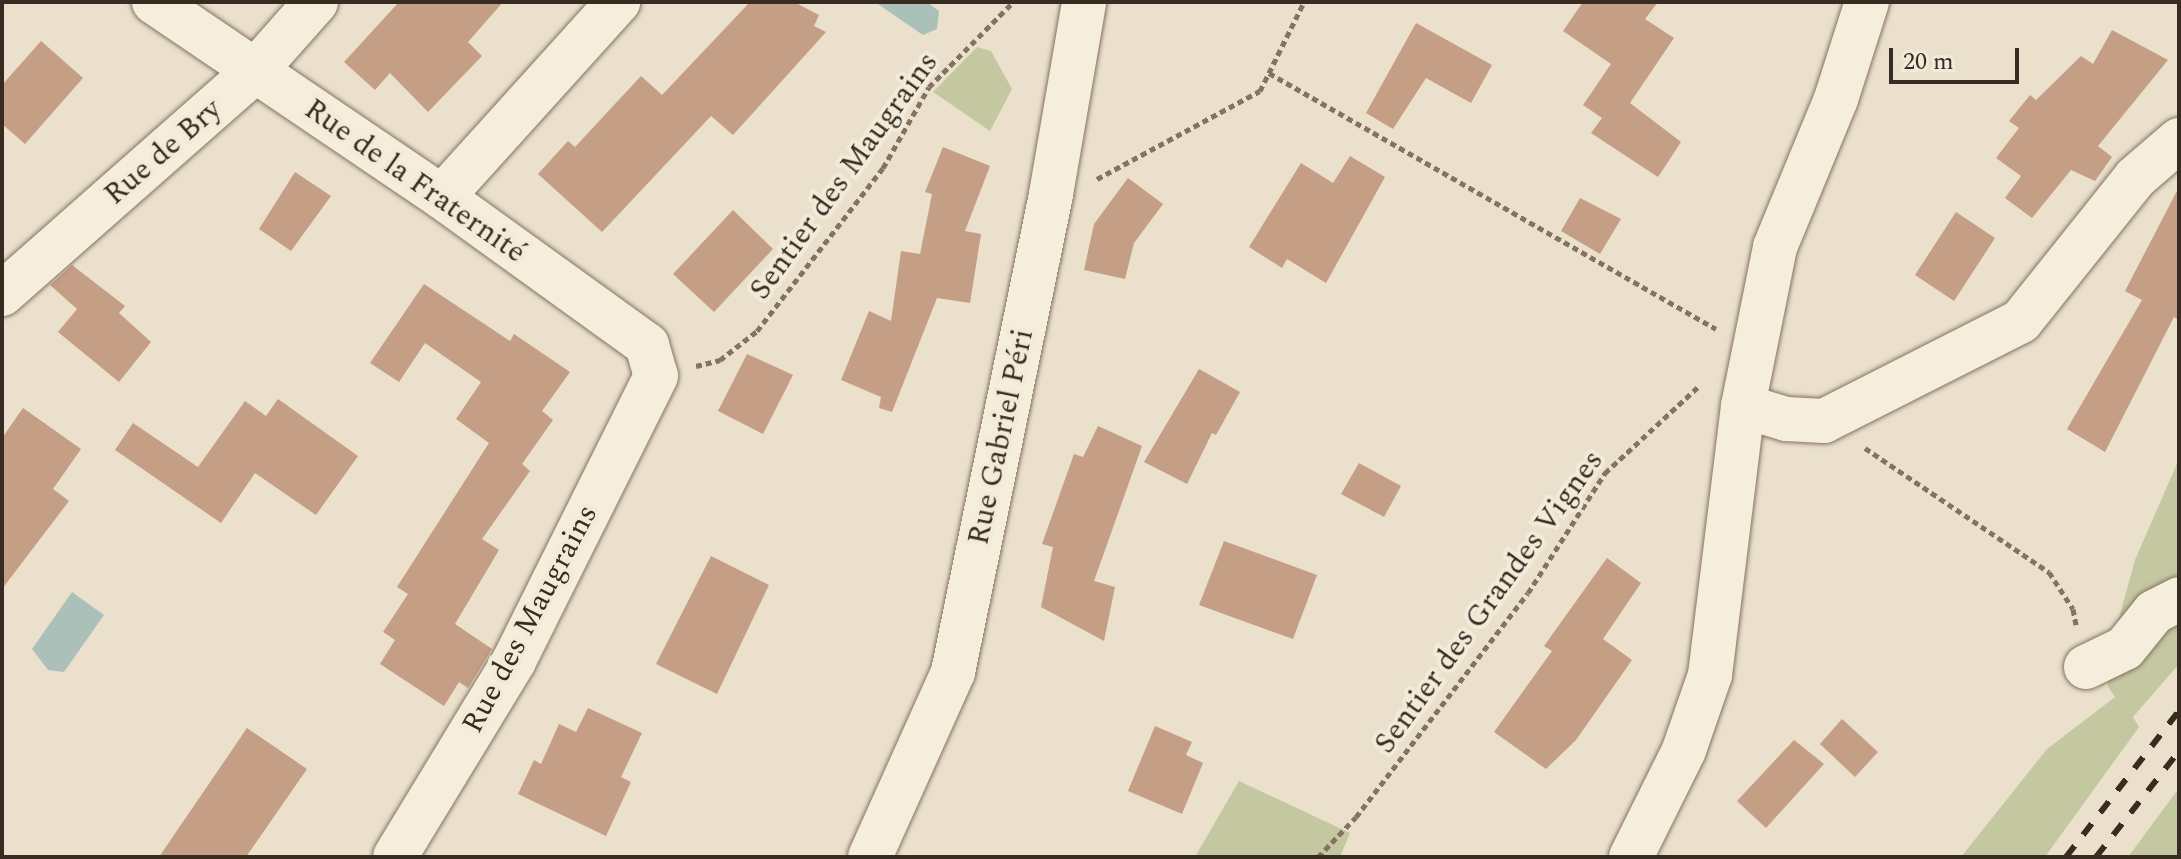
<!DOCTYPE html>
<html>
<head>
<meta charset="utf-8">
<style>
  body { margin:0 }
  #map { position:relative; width:2181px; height:859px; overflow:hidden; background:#eae0cb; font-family:Spectral,serif }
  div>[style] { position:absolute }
  .green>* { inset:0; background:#c4c8a0 }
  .water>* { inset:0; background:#abc0b9 }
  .building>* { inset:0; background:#c49e85 }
  .path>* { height:5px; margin-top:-2.5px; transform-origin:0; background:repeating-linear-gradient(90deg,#857361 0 6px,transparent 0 10px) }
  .roads { filter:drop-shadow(0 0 2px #857361) drop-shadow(0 0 2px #857361) }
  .street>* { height:44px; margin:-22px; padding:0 22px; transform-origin:22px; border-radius:22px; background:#f6eedd }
  .rail>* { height:6px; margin-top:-3px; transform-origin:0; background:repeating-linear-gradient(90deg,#382c22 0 14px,transparent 0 28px) }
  span { translate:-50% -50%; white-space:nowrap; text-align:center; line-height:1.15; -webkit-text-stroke:8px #f3ebda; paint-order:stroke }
  .street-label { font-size:30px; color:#382c22 }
  .frame { position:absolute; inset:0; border:4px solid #382c22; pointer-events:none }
  .scale { position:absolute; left:1889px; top:48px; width:130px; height:36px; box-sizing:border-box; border:4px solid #382c22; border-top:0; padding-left:10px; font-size:24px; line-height:28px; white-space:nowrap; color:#382c22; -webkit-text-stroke:6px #f3ebda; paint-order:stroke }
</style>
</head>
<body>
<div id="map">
  <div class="green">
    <i style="clip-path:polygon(977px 47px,991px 51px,1012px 89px,990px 131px,933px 92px)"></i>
    <i style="clip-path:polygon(2179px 459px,2179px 591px,2112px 643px,2135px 560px)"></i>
    <i style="clip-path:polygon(2179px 604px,2179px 664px,2133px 717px,2139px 727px,2045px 857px,1961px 857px,2047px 749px,2115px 697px,2108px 687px,2109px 664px)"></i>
    <i style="clip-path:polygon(1239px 781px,1350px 833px,1340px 857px,1195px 857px)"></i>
    <i style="clip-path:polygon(2179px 788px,2179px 857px,2128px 857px)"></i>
  </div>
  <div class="water">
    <i style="clip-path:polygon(875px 2px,927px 2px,939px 11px,937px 29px,923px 35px)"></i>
    <i style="clip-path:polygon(72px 592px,104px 615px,64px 672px,48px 670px,32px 649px)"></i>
  </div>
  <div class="building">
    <i style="clip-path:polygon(399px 2px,503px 2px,468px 42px,482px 56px,428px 112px,390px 73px,375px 90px,344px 62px)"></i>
    <i style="clip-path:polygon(750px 2px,794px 2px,819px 15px,814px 26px,826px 32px,733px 135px,711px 116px,602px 232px,538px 174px,568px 141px,575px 147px,641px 76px,662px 95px)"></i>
    <i style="clip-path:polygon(1583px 2px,1658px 2px,1645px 19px,1674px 38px,1630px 103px,1681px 142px,1658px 177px,1591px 133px,1602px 118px,1583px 105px,1611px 64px,1563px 31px)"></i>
    <i style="clip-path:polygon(1416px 23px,1492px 65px,1471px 103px,1426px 78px,1393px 129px,1366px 113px)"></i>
    <i style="clip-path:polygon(2112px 30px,2168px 60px,2098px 146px,2112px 157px,2095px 181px,2071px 170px,2032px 218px,2005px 198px,2021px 176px,1996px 158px,2019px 128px,2009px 121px,2030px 95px,2036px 100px,2081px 56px,2093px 64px)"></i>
    <i style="clip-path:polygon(41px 41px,83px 78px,25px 144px,2px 124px,2px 85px)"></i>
    <i style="clip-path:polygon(943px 147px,990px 166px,965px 231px,981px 234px,970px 303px,937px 298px,892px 412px,879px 408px,881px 397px,841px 380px,869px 311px,891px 321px,901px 251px,920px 254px,932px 194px,925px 192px)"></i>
    <i style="clip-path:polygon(1350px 156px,1385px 177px,1326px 283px,1287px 259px,1282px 268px,1249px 247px,1301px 163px,1333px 183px)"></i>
    <i style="clip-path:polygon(295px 172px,331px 196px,291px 251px,259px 229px)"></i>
    <i style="clip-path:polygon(1128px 178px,1163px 204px,1134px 243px,1125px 279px,1084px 270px,1094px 224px)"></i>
    <i style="clip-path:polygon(2179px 187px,2179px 320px,2174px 317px,2105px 452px,2067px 429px,2142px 300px,2125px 291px)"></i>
    <i style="clip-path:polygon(1580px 198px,1621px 219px,1600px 254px,1561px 231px)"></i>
    <i style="clip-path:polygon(733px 210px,773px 249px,714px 312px,673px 274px)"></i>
    <i style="clip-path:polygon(1956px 212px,1995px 238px,1954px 301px,1915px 275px)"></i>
    <i style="clip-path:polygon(72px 265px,125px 306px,119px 313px,151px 342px,119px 382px,58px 332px,77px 309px,50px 285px)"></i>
    <i style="clip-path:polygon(424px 284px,510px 341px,514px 334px,570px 372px,542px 411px,553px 420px,522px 464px,530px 471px,482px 539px,499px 550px,455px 624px,492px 649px,468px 688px,459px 682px,444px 706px,380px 664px,395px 640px,383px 632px,408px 594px,397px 587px,489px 443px,456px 419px,481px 382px,425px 343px,399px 382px,370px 363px)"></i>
    <i style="clip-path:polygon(747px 354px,793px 375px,763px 434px,718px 411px)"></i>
    <i style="clip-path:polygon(1199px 369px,1240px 392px,1216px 435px,1212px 433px,1187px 484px,1144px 462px)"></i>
    <i style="clip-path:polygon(278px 399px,358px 456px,316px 515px,255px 473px,221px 523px,115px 450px,133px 423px,198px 467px,245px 401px,266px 416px)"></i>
    <i style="clip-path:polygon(23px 408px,81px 449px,53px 489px,69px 501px,2px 589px,2px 438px)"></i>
    <i style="clip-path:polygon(1098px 426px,1142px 446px,1094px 581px,1115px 587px,1104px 641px,1041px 607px,1053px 547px,1042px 544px,1074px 454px,1083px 457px)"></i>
    <i style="clip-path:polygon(1359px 463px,1401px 486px,1384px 517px,1341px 494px)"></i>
    <i style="clip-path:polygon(1224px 541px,1317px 575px,1293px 639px,1199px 605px)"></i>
    <i style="clip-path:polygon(711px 556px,769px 585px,717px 694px,656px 664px)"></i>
    <i style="clip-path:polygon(1607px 558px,1641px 583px,1603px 639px,1632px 660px,1576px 740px,1546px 769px,1494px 732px,1552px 651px,1544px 646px)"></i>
    <i style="clip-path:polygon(588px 708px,642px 733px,621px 777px,631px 782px,606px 836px,518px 794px,534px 760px,541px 764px,559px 724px,576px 732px)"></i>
    <i style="clip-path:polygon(1842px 719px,1878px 752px,1855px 777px,1820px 744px)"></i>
    <i style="clip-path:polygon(1155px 726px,1192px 742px,1186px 755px,1203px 763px,1182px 814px,1128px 791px)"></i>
    <i style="clip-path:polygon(247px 728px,307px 769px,246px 857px,159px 857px)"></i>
    <i style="clip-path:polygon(1794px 740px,1824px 764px,1766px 828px,1737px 801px)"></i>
  </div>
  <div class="path">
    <i style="left:1269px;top:73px;width:515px;rotate:29.8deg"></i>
    <i style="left:1097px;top:179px;width:185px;rotate:-28.4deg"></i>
    <i style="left:1260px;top:91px;width:99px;rotate:-63.7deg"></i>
    <i style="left:696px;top:366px;width:25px;rotate:-14deg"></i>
    <i style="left:720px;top:360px;width:47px;rotate:-38.1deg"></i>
    <i style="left:757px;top:331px;width:206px;rotate:-52.3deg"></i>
    <i style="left:883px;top:168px;width:93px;rotate:-60.4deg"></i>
    <i style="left:929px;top:87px;width:120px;rotate:-45.3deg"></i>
    <i style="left:1865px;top:448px;width:222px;rotate:34deg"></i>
    <i style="left:2049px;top:572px;width:44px;rotate:57deg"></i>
    <i style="left:2073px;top:609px;width:16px;rotate:79deg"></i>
    <i style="left:1318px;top:857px;width:55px;rotate:-46.5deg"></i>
    <i style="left:1356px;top:817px;width:282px;rotate:-52.5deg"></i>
    <i style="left:1528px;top:593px;width:143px;rotate:-57.3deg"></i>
    <i style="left:1605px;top:473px;width:129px;rotate:-42.8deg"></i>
  </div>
  <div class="roads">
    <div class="street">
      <i style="left:154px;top:2px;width:348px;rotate:34.1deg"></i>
      <i style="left:442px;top:197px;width:253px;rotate:35.8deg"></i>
      <i style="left:647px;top:345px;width:32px;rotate:74deg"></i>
      <i style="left:656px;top:376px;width:318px;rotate:116.5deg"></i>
      <i style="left:514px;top:661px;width:229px;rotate:121.3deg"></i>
      <i style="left:442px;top:197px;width:263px;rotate:-47.9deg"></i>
      <i style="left:2px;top:294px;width:337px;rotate:-41.4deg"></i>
      <i style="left:255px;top:71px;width:92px;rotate:-48.5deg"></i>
      <i style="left:1743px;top:406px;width:45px;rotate:16.8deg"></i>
      <i style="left:1786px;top:419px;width:38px;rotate:3deg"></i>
      <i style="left:1824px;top:421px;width:221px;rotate:-26.9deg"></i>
      <i style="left:2021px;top:321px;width:183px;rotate:-51.4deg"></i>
      <i style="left:2135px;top:178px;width:58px;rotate:-40.8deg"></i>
      <i style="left:2086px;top:667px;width:43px;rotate:-26deg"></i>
      <i style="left:2125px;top:648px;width:46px;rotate:-51.1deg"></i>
      <i style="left:2154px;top:612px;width:28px;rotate:-27deg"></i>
      <i style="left:870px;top:857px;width:203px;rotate:-65.8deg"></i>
      <i style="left:953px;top:672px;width:488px;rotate:-78.4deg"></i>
      <i style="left:1051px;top:194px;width:195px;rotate:-80.2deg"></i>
      <i style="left:1631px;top:857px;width:119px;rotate:-63.6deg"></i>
      <i style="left:1684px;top:750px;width:79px;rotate:-70.9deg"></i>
      <i style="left:1710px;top:675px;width:271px;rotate:-83deg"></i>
      <i style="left:1743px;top:406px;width:162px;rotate:-78.6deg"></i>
      <i style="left:1775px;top:247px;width:160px;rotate:-67.6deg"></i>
      <i style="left:1836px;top:99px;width:102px;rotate:-72.3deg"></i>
    </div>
  </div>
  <div class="rail">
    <i style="left:2066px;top:857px;width:185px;rotate:-52.3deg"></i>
    <i style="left:2096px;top:857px;width:135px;rotate:-51.9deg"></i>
  </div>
  <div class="street-label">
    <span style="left:163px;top:152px;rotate:-41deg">Rue de Bry</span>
    <span style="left:844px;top:176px;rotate:-54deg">Sentier des Maugrains</span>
    <span style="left:415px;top:181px;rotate:35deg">Rue de la Fraternité</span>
    <span style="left:1001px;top:437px;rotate:-78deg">Rue Gabriel Péri</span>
    <span style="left:1489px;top:602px;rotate:-54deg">Sentier des Grandes Vignes</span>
    <span style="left:530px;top:619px;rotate:-62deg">Rue des Maugrains</span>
  </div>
  <div class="frame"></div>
  <div class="scale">20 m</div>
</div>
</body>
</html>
